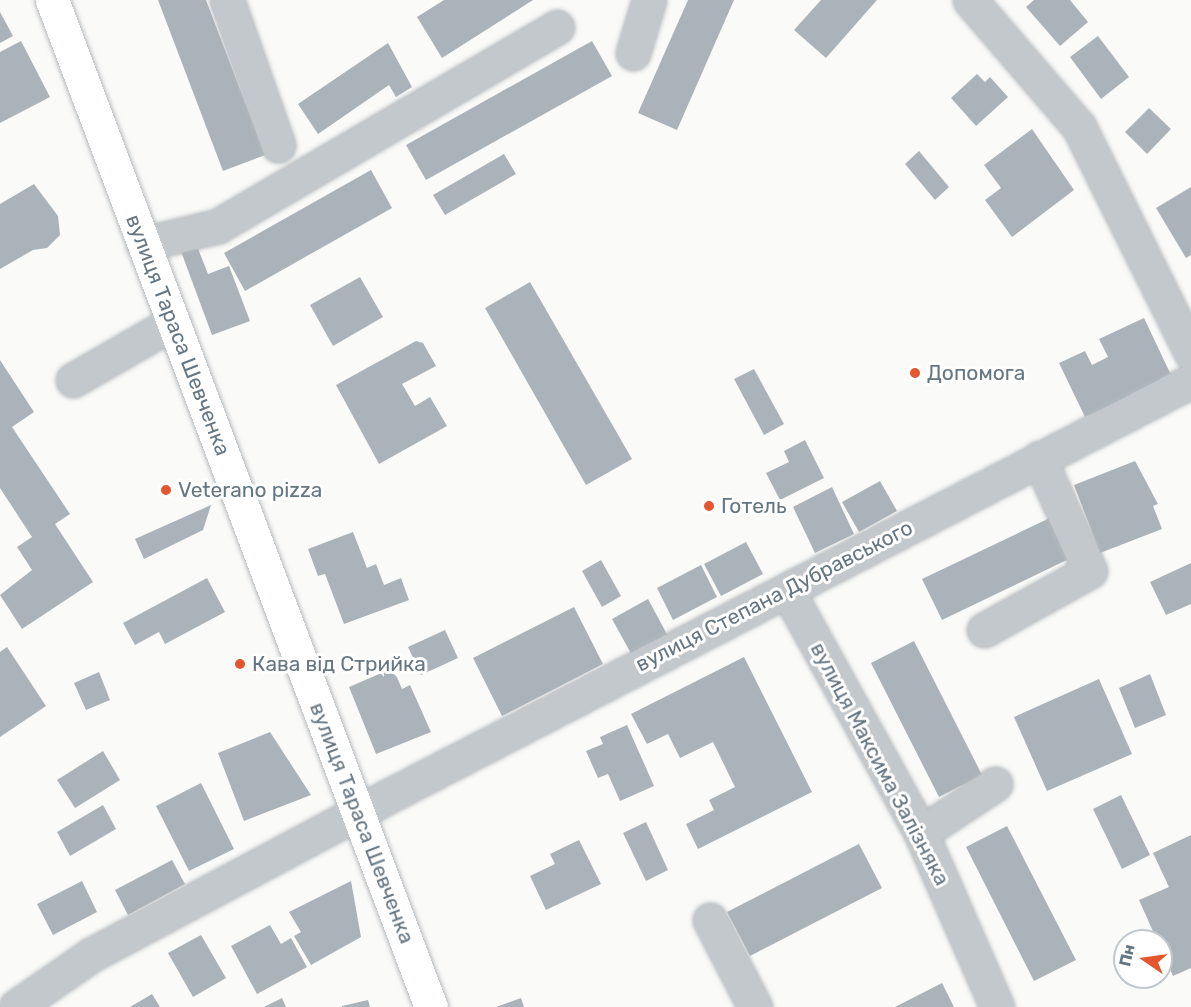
<!DOCTYPE html>
<html>
<head>
<meta charset="utf-8">
<style>
  body { margin:0 }
  #map { position:relative; width:1191px; height:1007px; overflow:hidden; background:#fafaf8; font-family:Rubik,sans-serif }
  div>[style] { position:absolute }
  .building>* { inset:0; background:#aab3b9 }
  .roads { filter:drop-shadow(0 0 2px #b5babe) drop-shadow(0 0 2px #b5babe) }
  .minor>* { height:33px; margin:-16.5px; padding:0 16.5px; transform-origin:16.5px; border-radius:16.5px; background:#c3c8cc }
  .major>* { height:33px; margin:-16.5px; padding:0 16.5px; transform-origin:16.5px; border-radius:16.5px; background:#fff }
  .dots>* { width:16px; height:16px; translate:-50% -50%; box-sizing:border-box; border:3px solid #fff; border-radius:50% }
  span { translate:-50% -50%; white-space:nowrap; text-align:center; line-height:1.15; -webkit-text-stroke:6px #fff; paint-order:stroke }
  .street-label { font-size:21px; color:#657683 }
  .poi-label { font-size:21px; color:#657683 }
  .left { translate:0 -50%; text-align:left }
  .north { position:absolute; left:1113px; top:929px; width:60px; height:60px; box-sizing:border-box; background:#fff; border:2px solid #c1c8cd; border-radius:50%; rotate:283deg; font-size:16px; font-weight:700; line-height:24px; text-align:center; color:#657683 }
  .north::after { content:''; display:block; margin:auto; width:21px; height:27px; background:#e4572e; clip-path:polygon(50% 0,100% 100%,50% 72%,0 100%) }
</style>
</head>
<body>
<div id="map">
  <div class="building">
    <i style="clip-path:polygon(158px 0,206px 0,265px 155px,223px 171px)"></i>
    <i style="clip-path:polygon(444px 0,533px 0,442px 58px,417px 17px)"></i>
    <i style="clip-path:polygon(688px 0,734px 0,677px 130px,638px 113px)"></i>
    <i style="clip-path:polygon(821px 0,877px 0,826px 58px,794px 30px)"></i>
    <i style="clip-path:polygon(1034px 0,1070px 0,1088px 22px,1060px 46px,1026px 7px)"></i>
    <i style="clip-path:polygon(0 12px,13px 36px,0 43px)"></i>
    <i style="clip-path:polygon(1098px 36px,1129px 77px,1101px 99px,1070px 57px)"></i>
    <i style="clip-path:polygon(21px 41px,50px 97px,0 123px,0 52px)"></i>
    <i style="clip-path:polygon(592px 41px,612px 76px,426px 180px,406px 145px)"></i>
    <i style="clip-path:polygon(388px 43px,412px 87px,396px 97px,389px 85px,318px 134px,298px 104px)"></i>
    <i style="clip-path:polygon(977px 74px,985px 82px,990px 77px,1008px 97px,976px 126px,951px 98px)"></i>
    <i style="clip-path:polygon(1149px 108px,1171px 129px,1147px 154px,1125px 132px)"></i>
    <i style="clip-path:polygon(1032px 129px,1074px 190px,1012px 237px,985px 200px,1001px 188px,984px 165px)"></i>
    <i style="clip-path:polygon(919px 151px,949px 187px,935px 200px,905px 164px)"></i>
    <i style="clip-path:polygon(504px 154px,516px 174px,445px 215px,433px 195px)"></i>
    <i style="clip-path:polygon(371px 170px,392px 208px,245px 291px,224px 253px)"></i>
    <i style="clip-path:polygon(34px 184px,58px 216px,60px 235px,47px 248px,33px 250px,0 269px,0 204px)"></i>
    <i style="clip-path:polygon(1191px 187px,1191px 255px,1186px 258px,1156px 208px)"></i>
    <i style="clip-path:polygon(195px 241px,208px 274px,229px 266px,250px 321px,212px 335px,179px 246px)"></i>
    <i style="clip-path:polygon(360px 277px,383px 317px,333px 346px,310px 305px)"></i>
    <i style="clip-path:polygon(530px 282px,632px 459px,586px 485px,485px 308px)"></i>
    <i style="clip-path:polygon(1144px 318px,1172px 377px,1085px 417px,1059px 363px,1085px 351px,1092px 365px,1108px 357px,1099px 339px)"></i>
    <i style="clip-path:polygon(416px 341px,423px 343px,436px 366px,402px 384px,415px 406px,430px 397px,447px 426px,379px 464px,336px 385px)"></i>
    <i style="clip-path:polygon(0 360px,34px 412px,12px 427px,70px 514px,55px 524px,93px 582px,22px 629px,0 595px,32px 570px,17px 547px,32px 537px,0 488px)"></i>
    <i style="clip-path:polygon(754px 369px,784px 424px,764px 435px,734px 379px)"></i>
    <i style="clip-path:polygon(805px 440px,824px 478px,780px 500px,766px 473px,789px 462px,784px 451px)"></i>
    <i style="clip-path:polygon(1135px 461px,1158px 504px,1153px 506px,1162px 529px,1100px 553px,1074px 485px)"></i>
    <i style="clip-path:polygon(880px 481px,897px 511px,859px 532px,842px 502px)"></i>
    <i style="clip-path:polygon(832px 487px,854px 534px,815px 553px,793px 507px)"></i>
    <i style="clip-path:polygon(211px 505px,203px 530px,144px 559px,135px 539px)"></i>
    <i style="clip-path:polygon(1056px 515px,1075px 556px,942px 620px,922px 579px)"></i>
    <i style="clip-path:polygon(353px 532px,367px 568px,376px 564px,384px 585px,401px 578px,409px 600px,344px 624px,325px 574px,318px 576px,308px 549px)"></i>
    <i style="clip-path:polygon(746px 542px,763px 574px,721px 596px,704px 564px)"></i>
    <i style="clip-path:polygon(601px 560px,621px 596px,602px 607px,582px 571px)"></i>
    <i style="clip-path:polygon(1191px 563px,1191px 604px,1166px 615px,1150px 582px)"></i>
    <i style="clip-path:polygon(701px 565px,717px 597px,673px 620px,657px 588px)"></i>
    <i style="clip-path:polygon(207px 578px,225px 612px,165px 644px,159px 632px,135px 645px,123px 623px)"></i>
    <i style="clip-path:polygon(648px 599px,669px 638px,633px 657px,612px 619px)"></i>
    <i style="clip-path:polygon(574px 607px,603px 664px,502px 716px,473px 658px)"></i>
    <i style="clip-path:polygon(445px 630px,458px 658px,421px 675px,408px 647px)"></i>
    <i style="clip-path:polygon(914px 641px,982px 775px,939px 797px,871px 663px)"></i>
    <i style="clip-path:polygon(7px 647px,46px 706px,0 737px,0 652px)"></i>
    <i style="clip-path:polygon(744px 657px,812px 792px,698px 849px,686px 824px,714px 810px,709px 800px,735px 787px,713px 742px,680px 758px,668px 734px,647px 744px,631px 714px)"></i>
    <i style="clip-path:polygon(393px 668px,402px 689px,410px 685px,431px 732px,376px 754px,349px 687px)"></i>
    <i style="clip-path:polygon(99px 672px,110px 700px,86px 710px,74px 683px)"></i>
    <i style="clip-path:polygon(1150px 674px,1166px 715px,1135px 728px,1119px 688px)"></i>
    <i style="clip-path:polygon(1099px 679px,1132px 754px,1047px 791px,1014px 717px)"></i>
    <i style="clip-path:polygon(627px 725px,654px 786px,620px 801px,608px 774px,598px 778px,586px 751px,603px 744px,600px 737px)"></i>
    <i style="clip-path:polygon(270px 732px,311px 795px,244px 821px,218px 753px)"></i>
    <i style="clip-path:polygon(103px 751px,120px 780px,75px 808px,57px 780px)"></i>
    <i style="clip-path:polygon(201px 783px,234px 849px,189px 871px,156px 806px)"></i>
    <i style="clip-path:polygon(1121px 795px,1150px 855px,1122px 869px,1093px 809px)"></i>
    <i style="clip-path:polygon(103px 805px,116px 829px,70px 856px,57px 832px)"></i>
    <i style="clip-path:polygon(646px 822px,668px 870px,646px 881px,623px 833px)"></i>
    <i style="clip-path:polygon(1007px 826px,1076px 960px,1034px 981px,966px 847px)"></i>
    <i style="clip-path:polygon(1191px 835px,1191px 968px,1173px 976px,1139px 900px,1169px 887px,1153px 853px)"></i>
    <i style="clip-path:polygon(579px 840px,601px 884px,546px 910px,530px 876px,555px 864px,550px 854px)"></i>
    <i style="clip-path:polygon(859px 844px,882px 888px,750px 956px,727px 912px)"></i>
    <i style="clip-path:polygon(172px 860px,185px 884px,128px 915px,115px 890px)"></i>
    <i style="clip-path:polygon(82px 881px,97px 912px,53px 935px,37px 904px)"></i>
    <i style="clip-path:polygon(351px 881px,361px 937px,311px 965px,294px 936px,301px 932px,289px 912px)"></i>
    <i style="clip-path:polygon(270px 925px,281px 944px,291px 938px,307px 967px,257px 994px,231px 946px)"></i>
    <i style="clip-path:polygon(201px 935px,226px 978px,193px 997px,168px 953px)"></i>
    <i style="clip-path:polygon(942px 983px,954px 1007px,895px 1007px)"></i>
    <i style="clip-path:polygon(152px 994px,160px 1007px,130px 1007px)"></i>
    <i style="clip-path:polygon(282px 998px,286px 1007px,264px 1007px)"></i>
    <i style="clip-path:polygon(521px 998px,524px 1007px,496px 1007px)"></i>
    <i style="clip-path:polygon(368px 1000px,370px 1007px,342px 1007px,342px 1006px)"></i>
  </div>
  <div class="roads">
    <div class="minor">
      <i style="left:227px;top:0;width:154px;rotate:70.6deg"></i>
      <i style="left:970px;top:0;width:167px;rotate:49.4deg"></i>
      <i style="left:1079px;top:127px;width:252px;rotate:63.6deg"></i>
      <i style="left:633px;top:53px;width:55px;rotate:-73.2deg"></i>
      <i style="left:143px;top:244px;width:77px;rotate:-13.5deg"></i>
      <i style="left:218px;top:226px;width:393px;rotate:-30.4deg"></i>
      <i style="left:73px;top:380px;width:116px;rotate:-29.9deg"></i>
      <i style="left:787px;top:590px;width:277px;rotate:61.1deg"></i>
      <i style="left:921px;top:833px;width:190px;rotate:66.4deg"></i>
      <i style="left:984px;top:630px;width:121px;rotate:-29.1deg"></i>
      <i style="left:1090px;top:571px;width:124px;rotate:-114.3deg"></i>
      <i style="left:921px;top:833px;width:89px;rotate:-33.5deg"></i>
      <i style="left:710px;top:920px;width:98px;rotate:62.7deg"></i>
      <i style="left:16px;top:1007px;width:91px;rotate:-34.7deg"></i>
      <i style="left:91px;top:955px;width:331px;rotate:-28.1deg"></i>
      <i style="left:383px;top:799px;width:910px;rotate:-27.35deg"></i>
    </div>
    <div class="major">
      <i style="left:52px;top:0;width:1076px;rotate:69.38deg"></i>
    </div>
  </div>
  <div class="dots">
    <i style="left:915px;top:373px;background:#e4572e"></i>
    <i style="left:166px;top:490px;background:#e4572e"></i>
    <i style="left:709px;top:506px;background:#e4572e"></i>
    <i style="left:240px;top:664px;background:#e4572e"></i>
  </div>
  <div class="street-label">
    <span style="left:178px;top:335px;rotate:69deg">вулиця Тараса Шевченка</span>
    <span style="left:774px;top:596px;rotate:-27deg">вулиця Степана Дубравського</span>
    <span style="left:880px;top:764px;rotate:62deg">вулиця Максима Залізняка</span>
    <span style="left:362px;top:823px;rotate:69deg">вулиця Тараса Шевченка</span>
  </div>
  <div class="poi-label">
    <span class="left" style="left:927px;top:373px">Допомога</span>
    <span class="left" style="left:178px;top:490px">Veterano pizza</span>
    <span class="left" style="left:721px;top:506px">Готель</span>
    <span class="left" style="left:252px;top:664px">Кава від Стрийка</span>
  </div>
  <div class="north">Пн</div>
</div>
</body>
</html>
